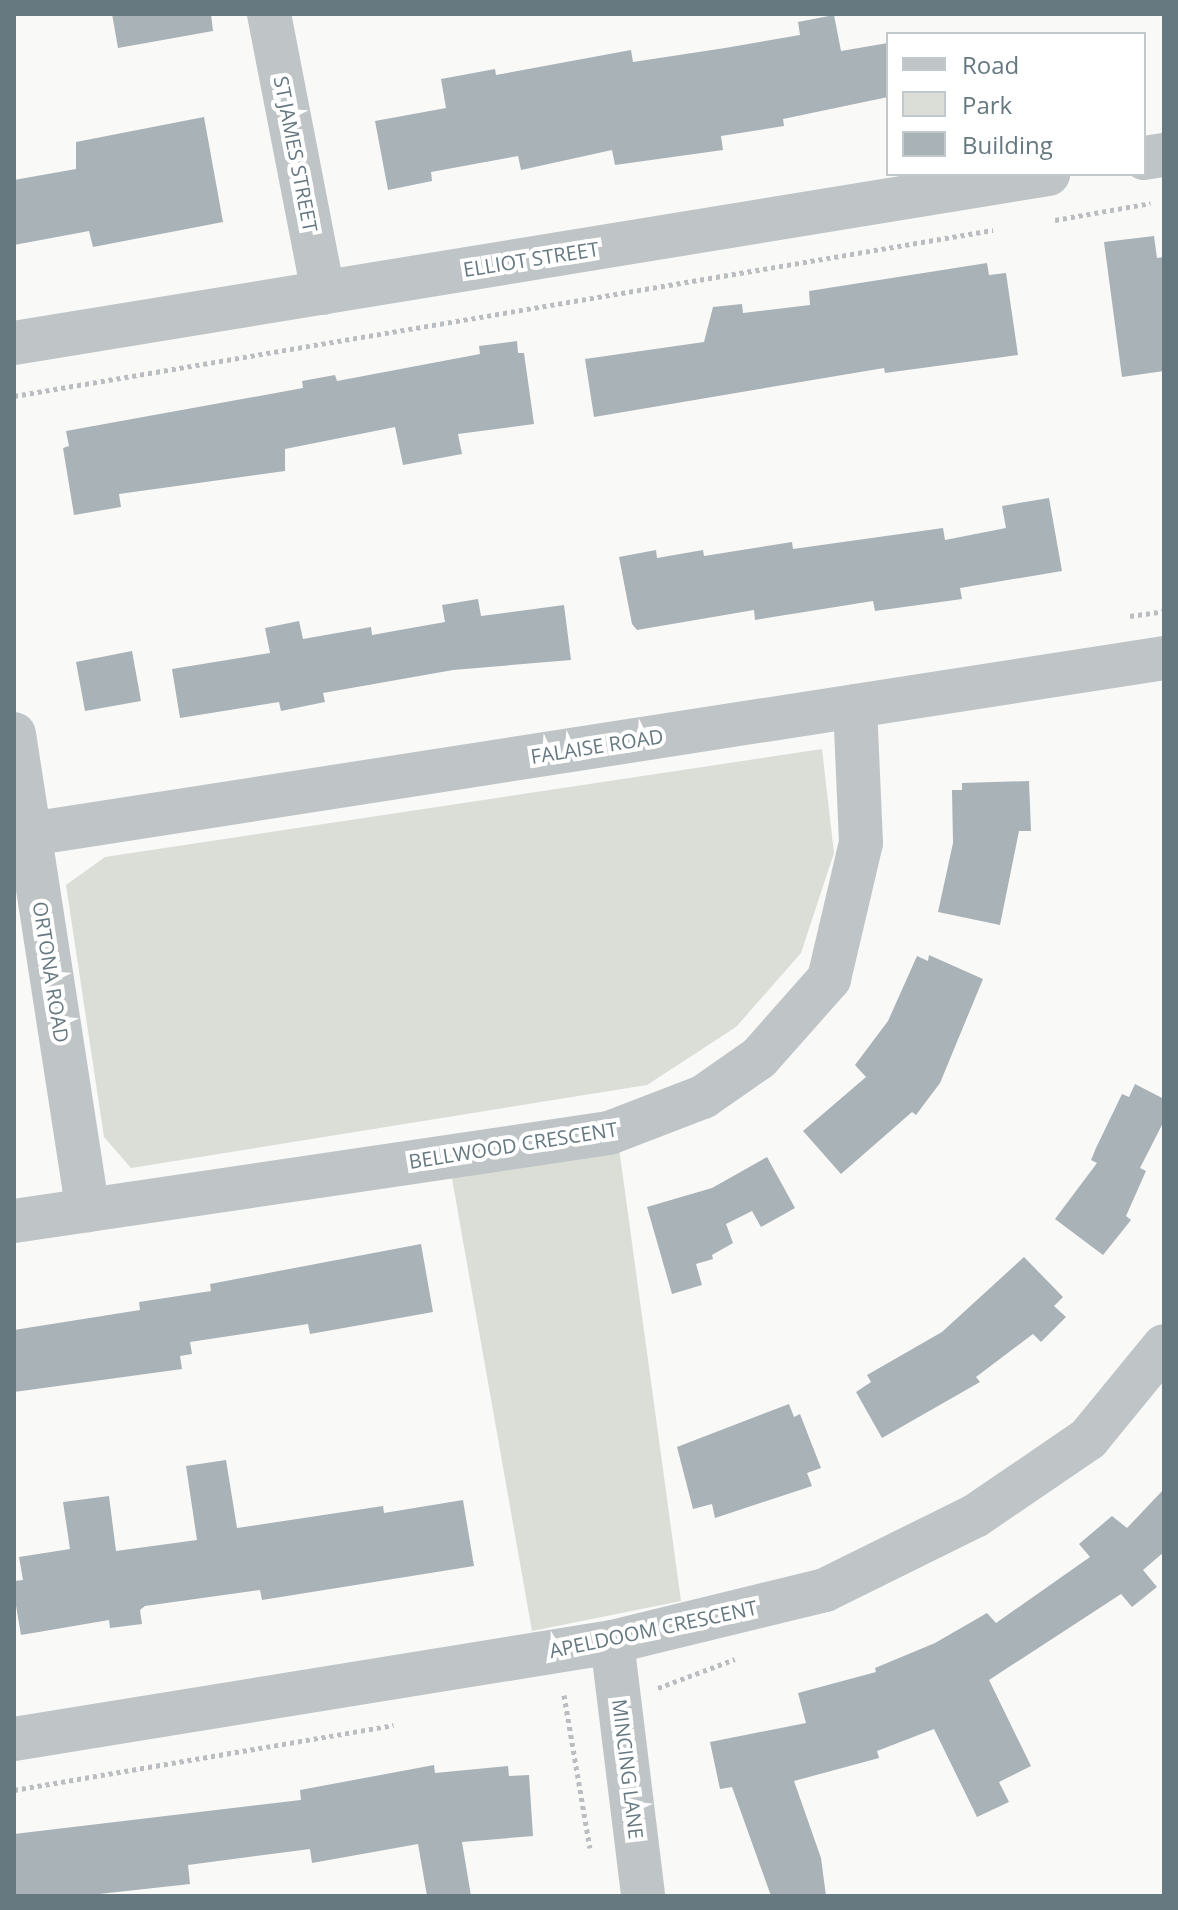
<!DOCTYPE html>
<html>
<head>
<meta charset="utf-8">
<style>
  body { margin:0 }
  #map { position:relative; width:1178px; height:1910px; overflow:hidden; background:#f9f9f8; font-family:"Open Sans",sans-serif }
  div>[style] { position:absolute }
  .green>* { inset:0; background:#daded7 }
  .building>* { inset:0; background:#a9b2b7 }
  .path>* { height:5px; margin-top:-2.5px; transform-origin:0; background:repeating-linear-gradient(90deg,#babec0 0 4px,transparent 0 8px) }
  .minor>* { height:44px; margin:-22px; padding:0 22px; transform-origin:22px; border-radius:22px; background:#bfc5c7 }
  .tertiary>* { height:44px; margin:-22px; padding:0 22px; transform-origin:22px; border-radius:22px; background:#bfc5c7 }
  span { translate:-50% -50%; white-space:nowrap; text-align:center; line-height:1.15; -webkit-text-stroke:8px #fff; paint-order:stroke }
  .street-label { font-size:20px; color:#667981 }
  .frame { position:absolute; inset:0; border:16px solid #667981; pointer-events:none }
  .legend { position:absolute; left:886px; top:32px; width:260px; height:144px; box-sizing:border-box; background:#fff; border:2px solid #c2c9cd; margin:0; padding:10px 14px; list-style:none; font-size:24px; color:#667981 }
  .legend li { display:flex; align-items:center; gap:16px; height:40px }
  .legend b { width:40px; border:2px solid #c2c9cd }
</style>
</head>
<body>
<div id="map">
  <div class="green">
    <i style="clip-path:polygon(822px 749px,834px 853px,801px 953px,736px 1027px,647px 1085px,131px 1168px,104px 1137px,66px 885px,105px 857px)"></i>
    <i style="clip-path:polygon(619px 1148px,681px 1601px,532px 1631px,451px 1173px)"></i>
  </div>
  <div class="building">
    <i style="clip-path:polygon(112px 14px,211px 14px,213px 31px,118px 48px)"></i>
    <i style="clip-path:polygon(834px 15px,841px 51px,888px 43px,888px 97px,783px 119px,784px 126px,721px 136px,723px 150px,615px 165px,612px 150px,521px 170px,518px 156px,431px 172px,432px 181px,388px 190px,375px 121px,446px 108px,441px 79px,495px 69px,496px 75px,631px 50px,633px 62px,725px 48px,800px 35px,798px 22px)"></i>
    <i style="clip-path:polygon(204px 117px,223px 222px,93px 247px,89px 231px,14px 245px,14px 180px,76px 169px,76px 142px)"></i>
    <i style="clip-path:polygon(1154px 236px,1157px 258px,1164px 257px,1164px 371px,1122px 377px,1104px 242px)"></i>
    <i style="clip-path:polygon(987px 263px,989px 275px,1006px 273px,1018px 355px,885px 373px,884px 368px,594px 417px,585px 359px,704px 342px,713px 307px,742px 304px,743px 313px,810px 305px,809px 291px)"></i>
    <i style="clip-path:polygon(517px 341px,518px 353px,524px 353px,534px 424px,458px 434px,462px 454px,403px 465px,395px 427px,285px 449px,285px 471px,119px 494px,121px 507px,74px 515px,63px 448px,69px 446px,66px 431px,303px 388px,302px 381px,335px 375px,337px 381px,480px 354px,479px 346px)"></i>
    <i style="clip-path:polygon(1049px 498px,1062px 571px,960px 588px,962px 599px,875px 611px,873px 601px,755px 620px,754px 610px,637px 630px,632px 624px,619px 557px,656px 550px,657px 558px,703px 550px,704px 556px,792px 542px,793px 549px,943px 528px,945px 540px,1006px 528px,1002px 506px)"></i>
    <i style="clip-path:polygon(478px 599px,481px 616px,564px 605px,571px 660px,453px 670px,323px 693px,325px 702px,281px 711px,279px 702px,180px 718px,172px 669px,270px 653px,265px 628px,299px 621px,303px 639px,371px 627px,372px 635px,445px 622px,442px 605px)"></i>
    <i style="clip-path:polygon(132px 651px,141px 701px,85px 711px,76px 662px)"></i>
    <i style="clip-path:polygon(1029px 781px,1031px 831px,1019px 831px,1000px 925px,938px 912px,953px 843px,952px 790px,962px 790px,962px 783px)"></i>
    <i style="clip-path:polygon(929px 955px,983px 979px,940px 1083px,916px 1115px,912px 1112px,841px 1174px,803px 1131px,866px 1077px,855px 1065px,888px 1021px,917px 956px,928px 961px)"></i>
    <i style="clip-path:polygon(1135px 1084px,1164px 1099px,1164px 1121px,1140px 1168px,1146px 1171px,1126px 1216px,1131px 1220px,1103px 1255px,1055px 1219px,1097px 1163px,1091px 1160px,1096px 1148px,1122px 1094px,1129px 1097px)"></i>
    <i style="clip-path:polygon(767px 1157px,795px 1208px,761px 1227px,752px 1211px,726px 1224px,733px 1243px,712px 1255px,713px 1259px,696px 1264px,702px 1285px,672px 1294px,647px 1207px,712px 1188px)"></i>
    <i style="clip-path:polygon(421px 1244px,433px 1312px,310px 1334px,308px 1324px,190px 1342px,192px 1354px,180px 1356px,182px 1369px,14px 1392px,14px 1330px,140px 1310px,139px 1302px,211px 1291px,210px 1284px)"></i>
    <i style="clip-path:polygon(1024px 1257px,1063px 1297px,1054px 1306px,1066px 1317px,1041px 1342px,1033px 1334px,976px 1377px,980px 1382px,882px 1438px,856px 1392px,871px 1382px,867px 1375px,942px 1332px)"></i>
    <i style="clip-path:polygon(789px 1404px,794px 1417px,800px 1414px,821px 1468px,807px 1473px,812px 1486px,715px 1518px,712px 1504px,693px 1509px,677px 1447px)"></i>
    <i style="clip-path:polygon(226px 1460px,237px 1528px,383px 1506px,384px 1513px,463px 1500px,474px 1566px,262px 1600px,260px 1590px,145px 1606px,140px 1610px,142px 1624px,110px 1628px,109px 1620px,21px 1635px,14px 1594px,14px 1581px,23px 1580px,19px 1557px,70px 1549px,63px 1502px,109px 1496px,116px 1551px,197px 1540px,186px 1466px)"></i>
    <i style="clip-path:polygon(1164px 1489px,1164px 1552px,1143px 1570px,1157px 1587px,1132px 1607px,1121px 1594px,989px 1680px,1031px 1766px,999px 1782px,1009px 1802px,977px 1817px,934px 1729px,877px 1751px,879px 1758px,794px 1781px,821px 1858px,826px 1896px,771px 1896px,732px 1787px,720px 1789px,710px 1742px,806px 1723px,798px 1693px,876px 1672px,875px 1668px,935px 1643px,987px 1613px,996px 1623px,1090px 1557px,1079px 1544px,1112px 1516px,1127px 1528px)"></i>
    <i style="clip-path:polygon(434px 1765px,435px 1773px,508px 1766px,509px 1776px,529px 1775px,533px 1836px,462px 1842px,471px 1896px,427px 1896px,418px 1844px,312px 1863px,310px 1849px,188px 1865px,190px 1884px,81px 1896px,14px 1896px,14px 1834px,301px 1800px,300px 1790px)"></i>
  </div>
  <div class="path">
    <i style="left:1055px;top:220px;width:97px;rotate:-10deg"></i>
    <i style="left:14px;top:396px;width:993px;rotate:-9.62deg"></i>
    <i style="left:1130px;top:616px;width:34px;rotate:-8deg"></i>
    <i style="left:658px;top:1688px;width:82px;rotate:-20.6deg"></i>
    <i style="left:564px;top:1695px;width:155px;rotate:80.4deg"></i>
    <i style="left:14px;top:1790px;width:385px;rotate:-9.7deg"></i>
  </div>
  <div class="minor">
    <i style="left:269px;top:14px;width:284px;rotate:79deg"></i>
    <i style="left:14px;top:734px;width:482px;rotate:81.2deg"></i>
    <i style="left:30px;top:834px;width:1148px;rotate:-8.82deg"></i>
    <i style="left:14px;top:1221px;width:601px;rotate:-8.41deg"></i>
    <i style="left:609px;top:1133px;width:101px;rotate:-21deg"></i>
    <i style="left:703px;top:1097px;width:68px;rotate:-34.9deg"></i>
    <i style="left:759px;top:1058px;width:106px;rotate:-48.5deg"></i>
    <i style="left:829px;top:979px;width:140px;rotate:-76.8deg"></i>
    <i style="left:861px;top:843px;width:137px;rotate:-92.5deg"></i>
    <i style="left:612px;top:1642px;width:256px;rotate:83deg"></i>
    <i style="left:14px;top:1739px;width:606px;rotate:-9.21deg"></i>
    <i style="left:612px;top:1642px;width:219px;rotate:-13.7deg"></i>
    <i style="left:825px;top:1590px;width:167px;rotate:-26.3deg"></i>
    <i style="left:975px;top:1516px;width:137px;rotate:-34.3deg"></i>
    <i style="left:1088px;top:1439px;width:120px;rotate:-50.7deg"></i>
  </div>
  <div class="tertiary">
    <i style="left:1144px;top:158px;width:20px;rotate:-9deg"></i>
    <i style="left:14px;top:343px;width:1048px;rotate:-9.28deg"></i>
  </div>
  <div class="street-label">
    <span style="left:296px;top:154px;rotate:79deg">ST JAMES STREET</span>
    <span style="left:531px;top:259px;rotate:-9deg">ELLIOT STREET</span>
    <span style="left:597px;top:746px;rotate:-9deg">FALAISE ROAD</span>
    <span style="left:51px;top:972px;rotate:81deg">ORTONA ROAD</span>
    <span style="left:513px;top:1145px;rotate:-9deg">BELLWOOD CRESCENT</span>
    <span style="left:653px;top:1629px;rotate:-12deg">APELDOOM CRESCENT</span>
    <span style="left:628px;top:1769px;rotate:83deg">MINCING LANE</span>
  </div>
  <div class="frame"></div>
  <ul class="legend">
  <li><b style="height:10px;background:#bfc5c7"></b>Road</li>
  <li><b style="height:22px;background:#daded7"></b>Park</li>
  <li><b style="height:22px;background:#a9b2b7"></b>Building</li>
  </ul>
</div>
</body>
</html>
